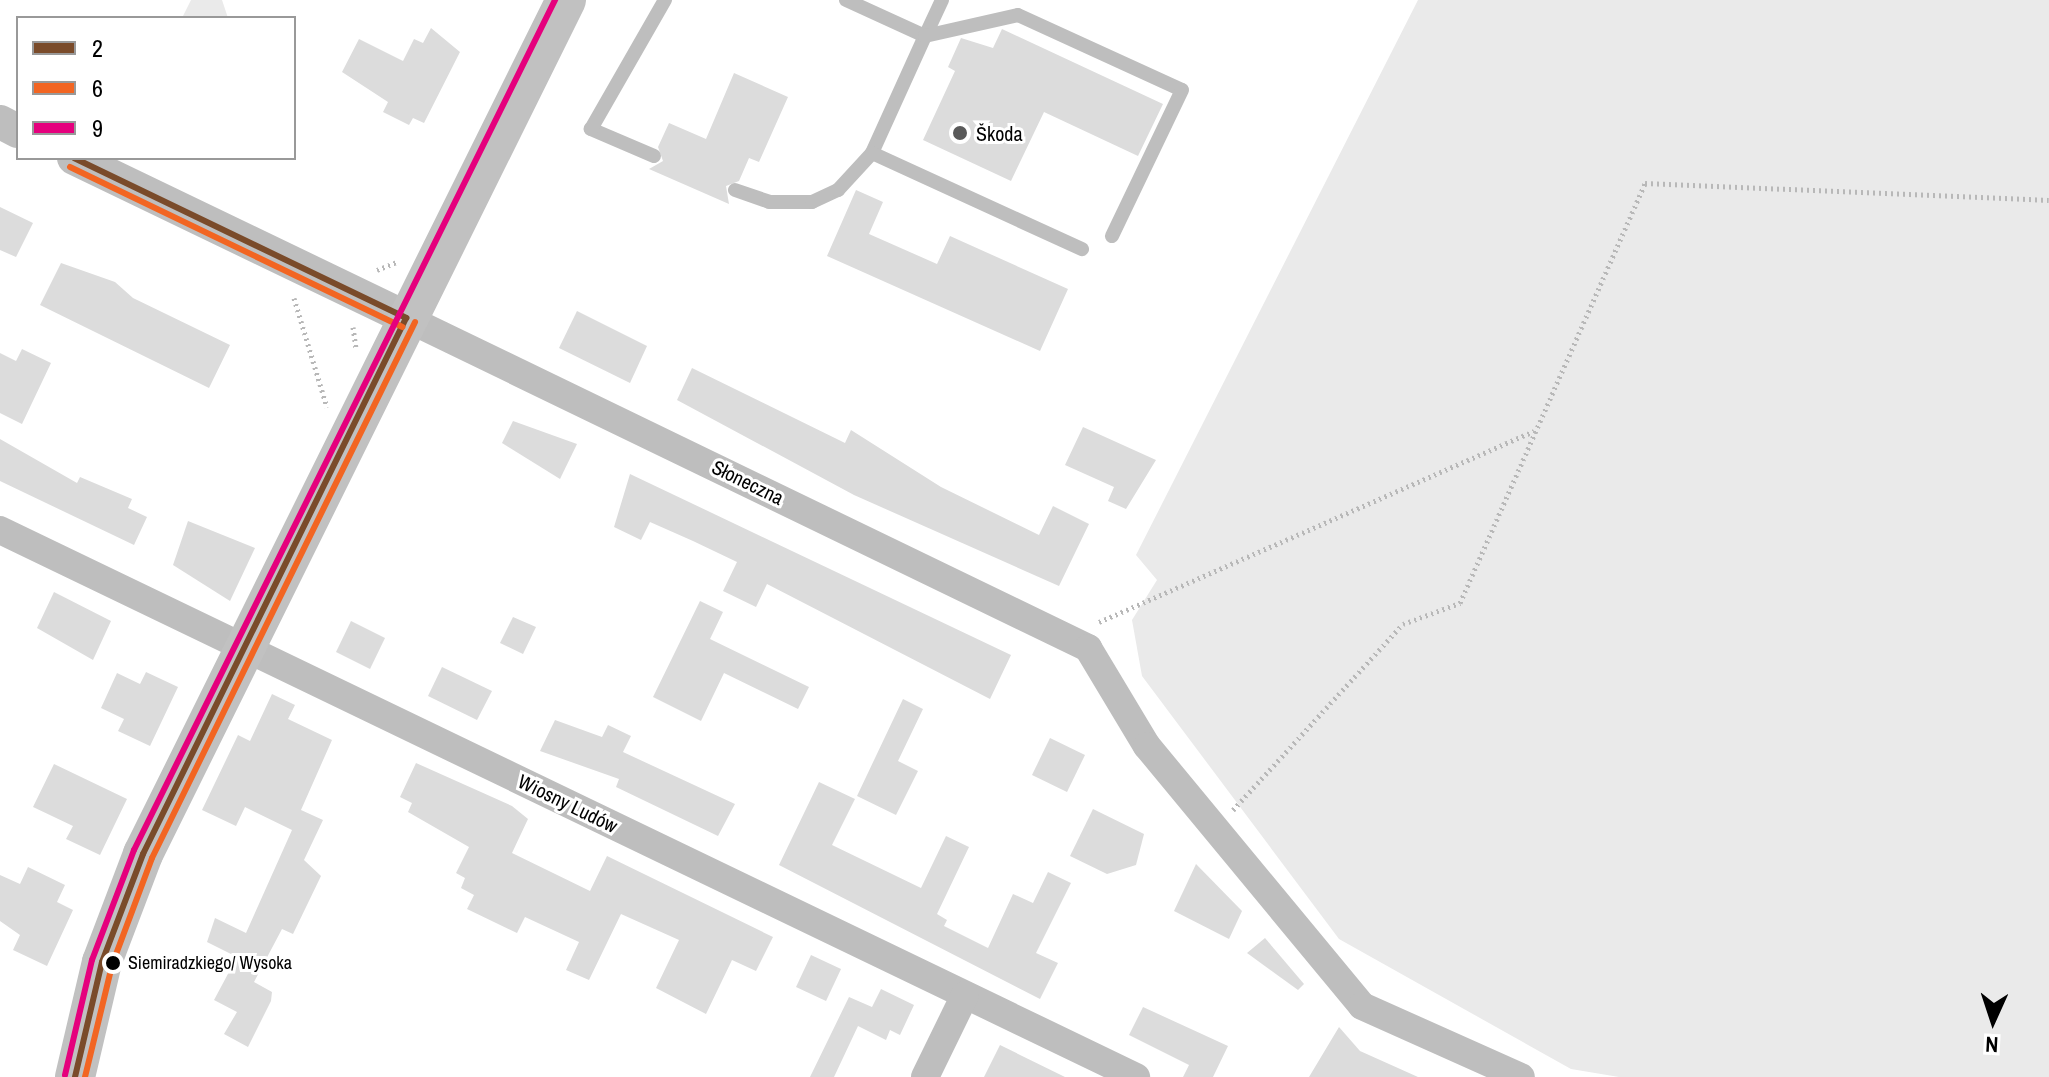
<!DOCTYPE html>
<html>
<head>
<meta charset="utf-8">
<style>
  body { margin:0 }
  #map { position:relative; width:2049px; height:1077px; overflow:hidden; background:#fff; font-family:"Archivo Narrow",sans-serif }
  div>[style] { position:absolute }
  .green>* { inset:0; background:#eaeaea }
  .building>* { inset:0; background:#dcdcdc }
  .path>* { height:5px; margin-top:-2.5px; transform-origin:0; background:repeating-linear-gradient(90deg,#b8b8b8 0 2px,transparent 0 6px) }
  .service>* { height:14px; margin:-7px; padding:0 7px; transform-origin:7px; border-radius:7px; background:#bebebe }
  .minor>* { height:28px; margin:-14px; padding:0 14px; transform-origin:14px; border-radius:14px; background:#bebebe }
  .tertiary>* { height:34px; margin:-17px; padding:0 17px; transform-origin:17px; border-radius:17px; background:#bebebe }
  .secondary>* { height:40px; margin:-20px; padding:0 20px; transform-origin:20px; border-radius:20px; background:#c1c1c1 }
  .bus-1>* { height:6px; margin:-3px; padding:0 3px; transform-origin:3px; border-radius:3px; background:#7a4b2a }
  .bus-2>* { height:6px; margin:-3px; padding:0 3px; transform-origin:3px; border-radius:3px; background:#f26522 }
  .bus-3>* { height:6px; margin:-3px; padding:0 3px; transform-origin:3px; border-radius:3px; background:#e5007d }
  .dots>* { width:22px; height:22px; translate:-50% -50%; box-sizing:border-box; border:4px solid #fff; border-radius:50% }
  span { translate:-50% -50%; white-space:nowrap; text-align:center; line-height:1.15; -webkit-text-stroke:6px #fff; paint-order:stroke }
  .bus-label { font-size:18px; color:#000 }
  .left { translate:0 -50%; text-align:left }
  .poi-label { font-size:20px; color:#000 }
  .street-label { font-size:20px; color:#000 }
  .legend { position:absolute; left:16px; top:16px; width:280px; height:144px; box-sizing:border-box; background:#fff; border:2px solid #999; margin:0; padding:10px 14px; list-style:none; font-size:24px; color:#000 }
  .legend li { display:flex; align-items:center; gap:16px; height:40px }
  .legend b { width:40px; border:2px solid #999 }
  .north { position:absolute; left:1953px; top:981px; width:80px; height:80px; -webkit-text-stroke:6px #fff; paint-order:stroke; rotate:183deg; font-size:22px; font-weight:700; line-height:32px; text-align:center; color:#000 }
  .north::after { content:''; display:block; margin:auto; width:28px; height:36px; background:#000; clip-path:polygon(50% 0,100% 100%,50% 72%,0 100%) }
</style>
</head>
<body>
<div id="map">
  <div class="green">
    <i style="clip-path:polygon(191px 0,222px 0,228px 18px,182px 18px)"></i>
    <i style="clip-path:polygon(1418px 0,2049px 0,2049px 1077px,1619px 1077px,1571px 1069px,1339px 939px,1142px 676px,1132px 620px,1157px 580px,1136px 555px)"></i>
  </div>
  <div class="building">
    <i style="clip-path:polygon(431px 28px,460px 52px,424px 123px,413px 118px,409px 125px,383px 112px,388px 102px,342px 72px,359px 39px,403px 61px,414px 39px,423px 43px)"></i>
    <i style="clip-path:polygon(1002px 29px,1163px 104px,1138px 156px,1044px 112px,1011px 181px,923px 140px,955px 71px,948px 67px,961px 38px,993px 48px)"></i>
    <i style="clip-path:polygon(734px 73px,788px 97px,759px 162px,749px 158px,739px 181px,726px 186px,729px 204px,649px 169px,663px 161px,658px 147px,669px 123px,706px 139px)"></i>
    <i style="clip-path:polygon(856px 190px,883px 202px,869px 234px,937px 264px,950px 236px,1068px 289px,1040px 351px,827px 256px)"></i>
    <i style="clip-path:polygon(0 207px,33px 223px,16px 257px,0 250px)"></i>
    <i style="clip-path:polygon(61px 263px,115px 282px,133px 298px,230px 345px,209px 388px,40px 305px)"></i>
    <i style="clip-path:polygon(577px 311px,647px 346px,630px 383px,559px 348px)"></i>
    <i style="clip-path:polygon(22px 349px,51px 363px,22px 424px,0 413px,0 353px,16px 361px)"></i>
    <i style="clip-path:polygon(692px 368px,845px 443px,851px 430px,941px 487px,1039px 535px,1053px 506px,1089px 524px,1059px 586px,854px 495px,677px 400px)"></i>
    <i style="clip-path:polygon(513px 421px,577px 444px,560px 479px,502px 443px)"></i>
    <i style="clip-path:polygon(1083px 427px,1156px 460px,1126px 509px,1108px 501px,1114px 487px,1065px 465px)"></i>
    <i style="clip-path:polygon(0 439px,77px 483px,80px 477px,132px 499px,128px 508px,147px 517px,134px 545px,0 481px)"></i>
    <i style="clip-path:polygon(630px 474px,1011px 655px,990px 699px,767px 584px,756px 607px,723px 591px,737px 562px,693px 541px,650px 522px,641px 540px,614px 527px)"></i>
    <i style="clip-path:polygon(188px 521px,255px 548px,230px 601px,173px 565px)"></i>
    <i style="clip-path:polygon(54px 592px,111px 621px,93px 660px,37px 628px)"></i>
    <i style="clip-path:polygon(700px 601px,723px 612px,710px 639px,809px 687px,798px 709px,724px 673px,701px 721px,653px 697px)"></i>
    <i style="clip-path:polygon(513px 617px,536px 627px,523px 654px,500px 643px)"></i>
    <i style="clip-path:polygon(351px 621px,385px 638px,370px 669px,336px 652px)"></i>
    <i style="clip-path:polygon(442px 667px,492px 691px,477px 720px,428px 696px)"></i>
    <i style="clip-path:polygon(146px 672px,178px 687px,150px 746px,118px 731px,124px 719px,101px 708px,117px 673px,140px 684px)"></i>
    <i style="clip-path:polygon(272px 694px,295px 705px,288px 719px,332px 740px,301px 810px,323px 820px,304px 860px,321px 876px,293px 934px,282px 929px,254px 982px,272px 992px,271px 1001px,248px 1047px,224px 1034px,237px 1012px,214px 1000px,237px 957px,207px 942px,215px 918px,246px 933px,292px 830px,245px 807px,236px 826px,202px 810px,238px 735px,250px 741px)"></i>
    <i style="clip-path:polygon(903px 699px,923px 709px,898px 761px,918px 771px,896px 815px,857px 796px)"></i>
    <i style="clip-path:polygon(555px 720px,602px 737px,608px 725px,631px 736px,623px 752px,735px 804px,718px 836px,616px 787px,619px 779px,540px 751px)"></i>
    <i style="clip-path:polygon(1050px 738px,1085px 755px,1067px 792px,1032px 775px)"></i>
    <i style="clip-path:polygon(416px 763px,512px 806px,528px 819px,512px 853px,590px 891px,607px 856px,773px 937px,756px 971px,732px 960px,706px 1014px,656px 988px,679px 940px,621px 914px,589px 980px,566px 970px,579px 942px,525px 917px,517px 933px,467px 909px,474px 895px,461px 888px,465px 878px,456px 873px,469px 847px,408px 812px,412px 803px,400px 797px)"></i>
    <i style="clip-path:polygon(54px 764px,127px 799px,100px 855px,66px 839px,73px 826px,33px 807px)"></i>
    <i style="clip-path:polygon(819px 782px,855px 799px,832px 845px,921px 888px,946px 836px,969px 847px,937px 914px,947px 920px,944px 926px,988px 948px,1013px 894px,1033px 903px,1048px 872px,1071px 883px,1036px 953px,1058px 963px,1040px 999px,779px 865px)"></i>
    <i style="clip-path:polygon(1093px 809px,1144px 834px,1136px 865px,1107px 874px,1070px 856px)"></i>
    <i style="clip-path:polygon(1196px 864px,1242px 911px,1229px 939px,1174px 911px)"></i>
    <i style="clip-path:polygon(28px 867px,65px 885px,57px 902px,73px 910px,47px 966px,13px 950px,20px 935px,0 921px,0 875px,20px 884px)"></i>
    <i style="clip-path:polygon(1265px 938px,1304px 984px,1298px 990px,1247px 953px)"></i>
    <i style="clip-path:polygon(811px 955px,841px 969px,826px 1001px,796px 987px)"></i>
    <i style="clip-path:polygon(881px 989px,914px 1005px,900px 1035px,890px 1030px,886px 1040px,858px 1026px,834px 1077px,810px 1077px,849px 997px,872px 1007px)"></i>
    <i style="clip-path:polygon(1143px 1007px,1228px 1046px,1213px 1077px,1183px 1077px,1189px 1065px,1129px 1035px)"></i>
    <i style="clip-path:polygon(1339px 1027px,1360px 1051px,1418px 1077px,1309px 1077px)"></i>
    <i style="clip-path:polygon(1000px 1045px,1065px 1077px,984px 1077px)"></i>
  </div>
  <div class="path">
    <i style="left:377px;top:270px;width:22px;rotate:-22deg"></i>
    <i style="left:294px;top:298px;width:114px;rotate:73.2deg"></i>
    <i style="left:353px;top:327px;width:21px;rotate:82deg"></i>
    <i style="left:1099px;top:622px;width:475px;rotate:-23.7deg"></i>
    <i style="left:1233px;top:810px;width:252px;rotate:-47.6deg"></i>
    <i style="left:1403px;top:624px;width:61px;rotate:-20.2deg"></i>
    <i style="left:1460px;top:603px;width:459px;rotate:-66.2deg"></i>
    <i style="left:1645px;top:183px;width:404px;rotate:2.4deg"></i>
  </div>
  <div class="service">
    <i style="left:846px;top:0;width:87px;rotate:24.5deg"></i>
    <i style="left:925px;top:36px;width:128px;rotate:114.4deg"></i>
    <i style="left:872px;top:153px;width:231px;rotate:24.6deg"></i>
    <i style="left:942px;top:0;width:40px;rotate:115deg"></i>
    <i style="left:925px;top:36px;width:95px;rotate:-12.7deg"></i>
    <i style="left:1018px;top:15px;width:180px;rotate:24.6deg"></i>
    <i style="left:1182px;top:90px;width:162px;rotate:115.6deg"></i>
    <i style="left:654px;top:156px;width:69px;rotate:-156.8deg"></i>
    <i style="left:591px;top:129px;width:149px;rotate:-60.2deg"></i>
    <i style="left:735px;top:190px;width:36px;rotate:19deg"></i>
    <i style="left:769px;top:202px;width:43px"></i>
    <i style="left:812px;top:202px;width:29px;rotate:-25deg"></i>
    <i style="left:838px;top:190px;width:50px;rotate:-47.4deg"></i>
  </div>
  <div class="minor">
    <i style="left:406px;top:318px;width:758px;rotate:25.82deg"></i>
    <i style="left:1088px;top:648px;width:114px;rotate:59deg"></i>
    <i style="left:1147px;top:746px;width:337px;rotate:50.4deg"></i>
    <i style="left:1362px;top:1006px;width:174px;rotate:24.1deg"></i>
    <i style="left:0;top:530px;width:1261px;rotate:25.71deg"></i>
    <i style="left:925px;top:1077px;width:91px;rotate:-64deg"></i>
  </div>
  <div class="tertiary">
    <i style="left:0;top:122px;width:20px;rotate:27deg"></i>
    <i style="left:74px;top:158px;width:369px;rotate:25.7deg"></i>
  </div>
  <div class="secondary">
    <i style="left:75px;top:1077px;width:118px;rotate:-76.8deg"></i>
    <i style="left:102px;top:962px;width:116px;rotate:-69.2deg"></i>
    <i style="left:143px;top:854px;width:953px;rotate:-63.65deg"></i>
  </div>
  <div class="bus-1">
    <i style="left:74px;top:158px;width:369px;rotate:25.7deg"></i>
    <i style="left:75px;top:1077px;width:118px;rotate:-76.8deg"></i>
    <i style="left:102px;top:962px;width:116px;rotate:-69.2deg"></i>
    <i style="left:143px;top:854px;width:597px;rotate:-63.86deg"></i>
  </div>
  <div class="bus-2">
    <i style="left:70px;top:167px;width:369px;rotate:25.7deg"></i>
    <i style="left:85px;top:1077px;width:115px;rotate:-76.4deg"></i>
    <i style="left:112px;top:965px;width:114px;rotate:-69.5deg"></i>
    <i style="left:152px;top:858px;width:597px;rotate:-63.86deg"></i>
  </div>
  <div class="bus-3">
    <i style="left:65px;top:1075px;width:118px;rotate:-76.8deg"></i>
    <i style="left:92px;top:960px;width:118px;rotate:-69.1deg"></i>
    <i style="left:134px;top:850px;width:949px;rotate:-63.65deg"></i>
  </div>
  <div class="dots">
    <i style="left:960px;top:133px;background:#595959"></i>
    <i style="left:113px;top:963px;background:#000"></i>
  </div>
  <div class="bus-label">
    <span class="left" style="left:128px;top:963px">Siemiradzkiego/ Wysoka</span>
  </div>
  <div class="poi-label">
    <span class="left" style="left:976px;top:133px">Škoda</span>
  </div>
  <div class="street-label">
    <span style="left:748px;top:482px;rotate:26deg">Słoneczna</span>
    <span style="left:568px;top:803px;rotate:26deg">Wiosny Ludów</span>
  </div>
  <ul class="legend">
  <li><b style="height:10px;background:#7a4b2a"></b>2</li>
  <li><b style="height:10px;background:#f26522"></b>6</li>
  <li><b style="height:10px;background:#e5007d"></b>9</li>
  </ul>
  <div class="north">N</div>
</div>
</body>
</html>
